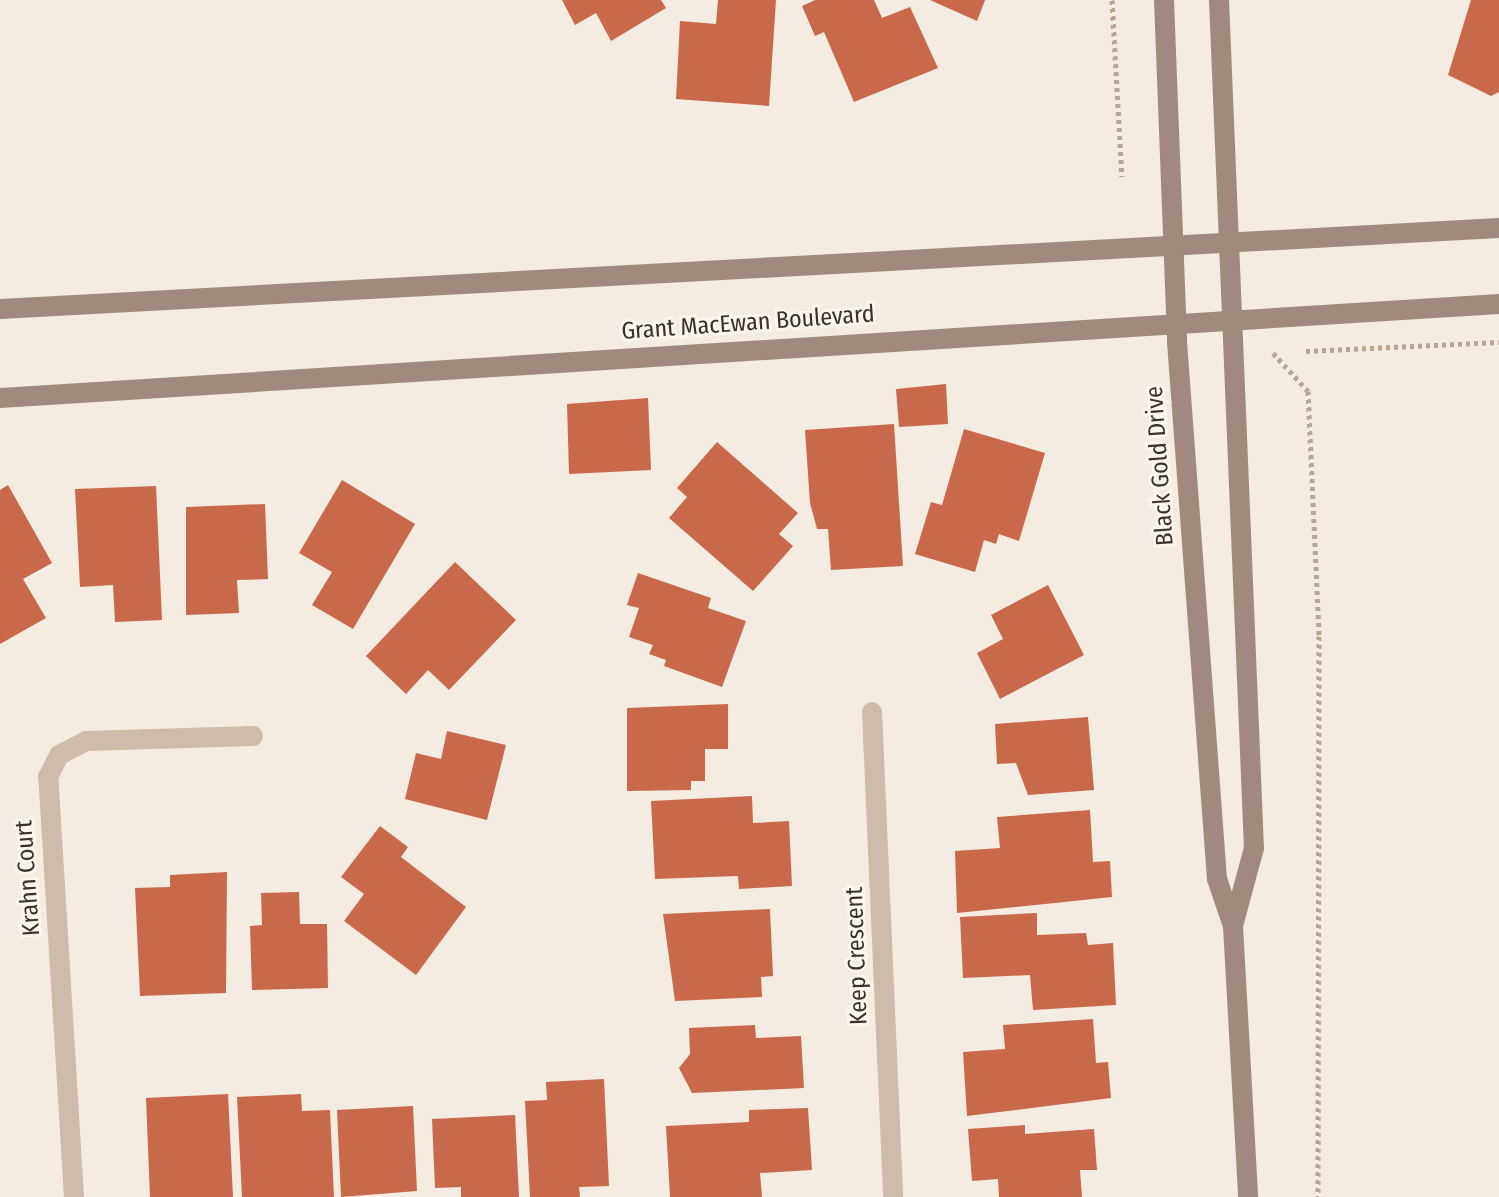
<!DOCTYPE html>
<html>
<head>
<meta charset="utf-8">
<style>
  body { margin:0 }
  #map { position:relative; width:1499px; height:1197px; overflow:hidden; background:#f4ebe1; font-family:"Fira Sans Condensed",sans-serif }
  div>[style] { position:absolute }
  .building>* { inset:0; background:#c8694b }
  .path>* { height:5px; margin-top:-2.5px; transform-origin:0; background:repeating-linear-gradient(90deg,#b9a596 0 4px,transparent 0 8px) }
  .minor>* { height:20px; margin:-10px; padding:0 10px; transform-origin:10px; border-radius:10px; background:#cdbbac }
  .secondary>* { height:20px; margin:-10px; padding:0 10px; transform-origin:10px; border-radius:10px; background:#a18a7d }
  span { translate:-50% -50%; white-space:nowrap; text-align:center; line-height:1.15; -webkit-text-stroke:6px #fbf5ee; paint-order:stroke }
  .street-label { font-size:24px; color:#3b302b }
</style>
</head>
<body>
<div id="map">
  <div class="building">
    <i style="clip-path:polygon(562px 0,661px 0,666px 8px,611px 41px,596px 13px,575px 25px)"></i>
    <i style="clip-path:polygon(718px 0,776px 0,769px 106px,676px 99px,680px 21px,716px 24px)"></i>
    <i style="clip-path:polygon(815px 0,874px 0,882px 18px,910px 7px,938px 68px,854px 102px,824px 32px,815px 36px,802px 6px)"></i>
    <i style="clip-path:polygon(930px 0,985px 0,977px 21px)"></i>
    <i style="clip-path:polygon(1471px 0,1499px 0,1499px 92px,1491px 96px,1448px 75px)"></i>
    <i style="clip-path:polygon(946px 384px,948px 424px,899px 427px,896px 389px)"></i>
    <i style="clip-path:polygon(648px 398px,651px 470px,569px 474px,567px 404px)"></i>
    <i style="clip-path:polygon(894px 424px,903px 566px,831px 570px,828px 529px,817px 529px,810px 503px,805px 430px)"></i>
    <i style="clip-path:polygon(964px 429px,1045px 453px,1019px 541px,999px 534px,996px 544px,984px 540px,975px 572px,915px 554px,931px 502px,942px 505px)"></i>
    <i style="clip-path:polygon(717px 442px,798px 513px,779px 534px,793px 546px,753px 591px,669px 518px,687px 497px,677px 488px)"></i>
    <i style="clip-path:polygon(342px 480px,415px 524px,353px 629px,312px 605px,332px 572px,299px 553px)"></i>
    <i style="clip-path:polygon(8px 485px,52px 563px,23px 579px,46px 618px,0 644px,0 490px)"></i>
    <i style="clip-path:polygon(156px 486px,162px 620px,115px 622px,113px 585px,80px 587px,75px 489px)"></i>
    <i style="clip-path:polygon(265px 504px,268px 579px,237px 580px,239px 613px,186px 615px,186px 507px)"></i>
    <i style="clip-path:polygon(455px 562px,516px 620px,449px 690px,428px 670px,406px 694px,366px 656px)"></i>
    <i style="clip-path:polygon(638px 573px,711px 598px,708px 608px,746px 621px,722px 687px,664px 666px,666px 660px,649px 654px,653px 645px,629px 637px,639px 608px,627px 605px)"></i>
    <i style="clip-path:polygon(1048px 585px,1084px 655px,1000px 699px,977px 653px,1003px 639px,991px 615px)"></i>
    <i style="clip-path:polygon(728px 704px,728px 749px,705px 749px,705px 781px,691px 781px,691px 790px,627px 791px,627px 708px)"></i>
    <i style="clip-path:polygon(1088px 717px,1094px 790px,1028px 795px,1016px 763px,997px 764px,995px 724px)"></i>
    <i style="clip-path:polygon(447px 731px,506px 745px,487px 820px,405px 799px,416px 753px,441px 759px)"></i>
    <i style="clip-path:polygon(752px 796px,753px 823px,789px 821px,792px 886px,739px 889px,738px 876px,655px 879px,651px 801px)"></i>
    <i style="clip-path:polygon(1090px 810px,1093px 862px,1110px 861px,1112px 897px,957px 913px,955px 851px,1000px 848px,997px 817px)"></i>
    <i style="clip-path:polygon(380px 826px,408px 847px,401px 857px,466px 907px,416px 975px,344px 921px,364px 894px,341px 877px)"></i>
    <i style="clip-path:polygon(227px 872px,226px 993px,140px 996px,135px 888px,170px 887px,170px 875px)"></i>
    <i style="clip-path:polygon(299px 892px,300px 924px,327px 924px,328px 988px,252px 990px,250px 926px,262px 925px,261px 893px)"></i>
    <i style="clip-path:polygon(770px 909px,773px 976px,761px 977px,762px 997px,675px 1001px,663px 914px)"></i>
    <i style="clip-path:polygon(1037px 913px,1037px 935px,1086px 933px,1088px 945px,1113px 943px,1116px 1005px,1033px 1010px,1030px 975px,963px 978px,960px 917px)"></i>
    <i style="clip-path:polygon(1093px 1019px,1096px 1063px,1108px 1062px,1111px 1098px,967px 1116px,963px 1052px,1005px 1049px,1003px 1025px)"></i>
    <i style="clip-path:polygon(755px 1025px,756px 1038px,801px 1036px,804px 1088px,692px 1093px,679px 1068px,690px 1054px,689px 1028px)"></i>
    <i style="clip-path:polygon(604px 1079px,609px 1186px,579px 1187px,580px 1197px,530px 1197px,525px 1101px,547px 1100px,546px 1082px)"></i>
    <i style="clip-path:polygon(228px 1094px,233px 1197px,150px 1197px,146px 1098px)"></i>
    <i style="clip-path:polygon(301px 1094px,302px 1111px,330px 1110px,334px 1197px,242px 1197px,237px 1097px)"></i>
    <i style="clip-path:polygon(413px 1106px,417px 1191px,341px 1197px,337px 1110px)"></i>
    <i style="clip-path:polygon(808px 1108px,812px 1170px,760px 1173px,762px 1197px,670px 1197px,666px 1126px,749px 1122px,749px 1110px)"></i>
    <i style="clip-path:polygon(515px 1115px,519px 1197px,461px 1197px,461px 1187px,435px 1188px,432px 1119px)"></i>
    <i style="clip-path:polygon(1025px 1125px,1025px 1134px,1094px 1129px,1097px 1170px,1080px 1170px,1082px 1197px,999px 1197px,998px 1179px,972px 1181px,968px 1129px)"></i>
  </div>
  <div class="path">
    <i style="left:1112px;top:0;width:177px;rotate:86.8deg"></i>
    <i style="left:1306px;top:351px;width:193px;rotate:-2.7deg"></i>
    <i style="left:1273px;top:353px;width:52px;rotate:47.4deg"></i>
    <i style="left:1308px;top:391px;width:245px;rotate:87.4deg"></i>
    <i style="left:1319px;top:636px;width:561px;rotate:90.1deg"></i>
  </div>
  <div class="minor">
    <i style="left:872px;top:712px;width:485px;rotate:87.5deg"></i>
    <i style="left:74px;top:1197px;width:421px;rotate:-93.5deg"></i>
    <i style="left:48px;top:777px;width:25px;rotate:-63deg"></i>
    <i style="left:59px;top:755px;width:30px;rotate:-27deg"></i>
    <i style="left:86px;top:741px;width:167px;rotate:-1.7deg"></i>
  </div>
  <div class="secondary">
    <i style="left:1164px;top:0;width:342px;rotate:87.8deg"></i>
    <i style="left:1177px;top:342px;width:538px;rotate:85.74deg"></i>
    <i style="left:1217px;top:879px;width:50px;rotate:71.2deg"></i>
    <i style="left:1233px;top:926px;width:271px;rotate:86.8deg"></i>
    <i style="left:1219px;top:0;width:849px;rotate:87.64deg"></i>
    <i style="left:1254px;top:848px;width:81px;rotate:105.1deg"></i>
    <i style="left:0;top:309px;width:1501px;rotate:-3.09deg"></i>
    <i style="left:0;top:398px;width:1502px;rotate:-3.59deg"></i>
  </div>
  <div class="street-label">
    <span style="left:748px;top:323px;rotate:-4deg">Grant MacEwan Boulevard</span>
    <span style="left:1160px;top:466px;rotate:-94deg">Black Gold Drive</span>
    <span style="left:28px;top:878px;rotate:-94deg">Krahn Court</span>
    <span style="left:857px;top:956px;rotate:-92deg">Keep Crescent</span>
  </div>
</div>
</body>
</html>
